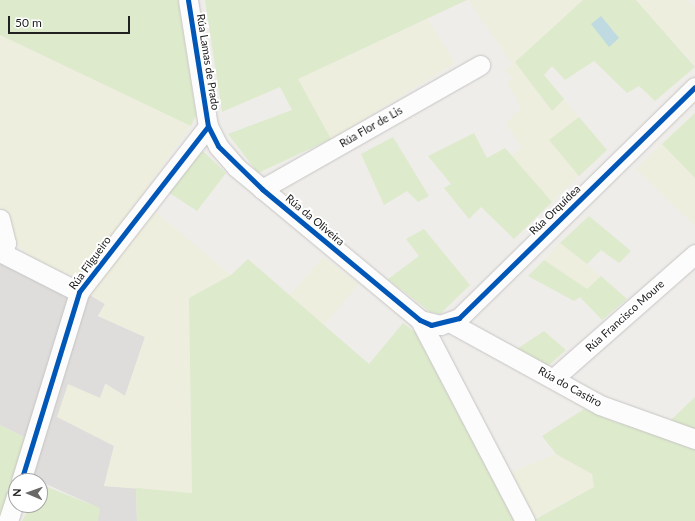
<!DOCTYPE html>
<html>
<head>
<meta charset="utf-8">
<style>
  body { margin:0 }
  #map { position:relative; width:695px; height:521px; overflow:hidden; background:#efedea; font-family:Lato,sans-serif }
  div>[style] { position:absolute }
  .residential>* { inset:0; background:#dedddb }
  .farmland>* { inset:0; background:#eeeede }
  .grass>* { inset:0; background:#ddeacb }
  .water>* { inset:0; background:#bfdae0 }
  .roads { filter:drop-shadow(0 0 1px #c6c5c4) drop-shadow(0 0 1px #c6c5c4) }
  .minor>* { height:19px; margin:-9.5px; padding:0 9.5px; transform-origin:9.5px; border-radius:9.5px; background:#fdfcfc }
  .cycleway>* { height:5px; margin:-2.5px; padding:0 2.5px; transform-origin:2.5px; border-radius:2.5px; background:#0057b8 }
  span { translate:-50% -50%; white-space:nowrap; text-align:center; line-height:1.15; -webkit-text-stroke:4px #fff; paint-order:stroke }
  .street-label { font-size:11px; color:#212121 }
  .north { position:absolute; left:8px; top:473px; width:40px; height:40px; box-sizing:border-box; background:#fff; border:1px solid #a6a6a6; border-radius:50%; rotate:272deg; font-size:11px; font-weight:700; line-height:16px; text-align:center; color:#212121 }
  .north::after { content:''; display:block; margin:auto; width:14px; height:18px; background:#696867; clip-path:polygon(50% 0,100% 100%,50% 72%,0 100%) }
  .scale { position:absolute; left:8px; top:16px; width:122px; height:18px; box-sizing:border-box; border:2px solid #212121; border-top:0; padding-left:5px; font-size:12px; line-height:14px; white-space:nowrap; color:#212121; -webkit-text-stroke:3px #fff; paint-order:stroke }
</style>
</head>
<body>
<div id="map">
  <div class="residential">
    <i style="clip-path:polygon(0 262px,71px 298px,90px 295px,105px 304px,98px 316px,145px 337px,125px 396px,105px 384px,100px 398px,114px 447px,104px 486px,136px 488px,137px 521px,97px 521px,97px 507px,17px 471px,28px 439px,0 425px)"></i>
  </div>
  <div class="farmland">
    <i style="clip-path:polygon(468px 0,583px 0,515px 62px,552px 111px,564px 99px,579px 117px,549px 140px,579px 176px,552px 202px,511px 156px,521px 147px,506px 123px,521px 108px,507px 82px,512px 78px,505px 70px,512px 64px)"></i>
    <i style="clip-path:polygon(636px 0,687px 0,695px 7px,695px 65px)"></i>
    <i style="clip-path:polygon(428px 19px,455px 63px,331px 139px,298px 79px)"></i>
    <i style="clip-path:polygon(0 35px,191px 126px,86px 272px,75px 277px,29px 257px,17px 243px,0 206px)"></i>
    <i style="clip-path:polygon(662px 144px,695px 178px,695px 226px,636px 169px)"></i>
    <i style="clip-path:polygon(151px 208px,231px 275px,189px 298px,192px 493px,104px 486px,114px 446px,57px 417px,68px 384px,100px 398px,106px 384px,125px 396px,145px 337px,98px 316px,105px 304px,90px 295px)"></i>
    <i style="clip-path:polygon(560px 243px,601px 276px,587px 289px,544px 260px)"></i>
    <i style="clip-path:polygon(323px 257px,359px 284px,324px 325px,290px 295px)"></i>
    <i style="clip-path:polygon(556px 454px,592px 474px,594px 487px,531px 520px,506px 474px)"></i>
  </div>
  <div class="grass">
    <i style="clip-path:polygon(0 0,178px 0,196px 115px,191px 126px,0 35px)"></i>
    <i style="clip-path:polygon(205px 0,467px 0,298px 79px,331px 139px,258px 173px,228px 134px,292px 110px,280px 87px,222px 112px)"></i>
    <i style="clip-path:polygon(583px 0,636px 0,695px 67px,655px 101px,639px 86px,627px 93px,594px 61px,565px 80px,552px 66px,544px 75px,564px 99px,552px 111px,515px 62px)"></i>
    <i style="clip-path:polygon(695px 113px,695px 178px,662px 144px)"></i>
    <i style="clip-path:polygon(579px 117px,607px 150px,579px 176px,549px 140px)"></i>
    <i style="clip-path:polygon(474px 133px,487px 158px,505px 148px,552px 202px,514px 239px,481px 207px,469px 219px,444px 188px,451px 184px,428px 156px)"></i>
    <i style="clip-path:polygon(393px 137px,429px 196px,418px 202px,407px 191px,384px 205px,361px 154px)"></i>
    <i style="clip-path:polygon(197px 151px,204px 152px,226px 173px,197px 211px,165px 190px)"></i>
    <i style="clip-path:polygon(589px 216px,631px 251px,619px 263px,601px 250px,587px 264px,560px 243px)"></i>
    <i style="clip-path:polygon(424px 229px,470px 285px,440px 314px,430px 312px,388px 279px,419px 256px,406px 239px)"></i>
    <i style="clip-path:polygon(248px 259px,369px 364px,403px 323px,415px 332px,514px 521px,137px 521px,136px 488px,192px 493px,189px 298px,231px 275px)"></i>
    <i style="clip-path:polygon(544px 260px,587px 289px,601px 276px,627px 299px,602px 320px,580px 297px,574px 301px,528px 276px)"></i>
    <i style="clip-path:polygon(544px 331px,566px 350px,548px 366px,517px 349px)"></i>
    <i style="clip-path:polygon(695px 397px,695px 432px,671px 420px)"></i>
    <i style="clip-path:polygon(584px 409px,615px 422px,695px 444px,695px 521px,532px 521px,594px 487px,592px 474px,556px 454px,542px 436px)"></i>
    <i style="clip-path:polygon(0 425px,28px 439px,1px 521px,0 521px)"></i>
    <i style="clip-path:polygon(40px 484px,100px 508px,98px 521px,22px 521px,31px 505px,40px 505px)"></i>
  </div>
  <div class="water">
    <i style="clip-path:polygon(601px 16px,619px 38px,609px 47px,591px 24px)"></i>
  </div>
  <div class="roads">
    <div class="minor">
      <i style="left:188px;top:0;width:128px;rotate:81deg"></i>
      <i style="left:208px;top:126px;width:22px;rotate:63deg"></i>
      <i style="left:218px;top:146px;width:28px;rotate:49deg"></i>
      <i style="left:236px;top:167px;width:239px;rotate:39.7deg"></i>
      <i style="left:420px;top:320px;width:227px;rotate:62.4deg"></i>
      <i style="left:262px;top:189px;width:251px;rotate:-29.6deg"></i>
      <i style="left:0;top:219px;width:25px;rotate:76deg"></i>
      <i style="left:6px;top:243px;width:10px;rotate:119deg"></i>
      <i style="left:0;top:252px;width:89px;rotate:26.9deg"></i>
      <i style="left:420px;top:320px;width:21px;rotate:14deg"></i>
      <i style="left:440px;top:325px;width:20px;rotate:-20deg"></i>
      <i style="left:459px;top:318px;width:330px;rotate:-44.4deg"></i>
      <i style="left:451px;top:323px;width:170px;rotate:28.8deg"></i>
      <i style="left:600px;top:405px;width:101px;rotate:19.7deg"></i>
      <i style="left:554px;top:378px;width:188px;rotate:-41.3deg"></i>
      <i style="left:21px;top:481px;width:198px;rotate:-72.9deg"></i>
      <i style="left:79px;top:292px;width:210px;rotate:-52.1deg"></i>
      <i style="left:8px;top:521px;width:25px;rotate:-72deg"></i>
    </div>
  </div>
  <div class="cycleway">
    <i style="left:188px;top:0;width:128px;rotate:81deg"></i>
    <i style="left:208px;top:126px;width:22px;rotate:63deg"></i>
    <i style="left:218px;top:146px;width:62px;rotate:44.3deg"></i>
    <i style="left:262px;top:189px;width:205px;rotate:39.7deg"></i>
    <i style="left:420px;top:320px;width:12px;rotate:24deg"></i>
    <i style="left:431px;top:325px;width:29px;rotate:-14deg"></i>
    <i style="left:459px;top:318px;width:330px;rotate:-44.4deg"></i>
    <i style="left:21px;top:481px;width:198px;rotate:-72.9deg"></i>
    <i style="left:79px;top:292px;width:210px;rotate:-52.1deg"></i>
  </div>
  <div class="street-label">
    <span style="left:208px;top:62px;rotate:81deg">Rúa Lamas de Prado</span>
    <span style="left:371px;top:127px;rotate:-30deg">Rúa Flor de Lis</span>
    <span style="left:555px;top:210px;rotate:-44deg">Rúa Orquídea</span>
    <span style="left:315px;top:220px;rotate:40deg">Rúa da Oliveira</span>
    <span style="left:90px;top:263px;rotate:-54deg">Rúa Filgueiro</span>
    <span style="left:625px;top:316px;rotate:-42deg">Rúa Francisco Moure</span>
    <span style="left:570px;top:387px;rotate:29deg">Rúa do Castiro</span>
  </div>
  <div class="north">N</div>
  <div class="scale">50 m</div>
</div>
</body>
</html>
